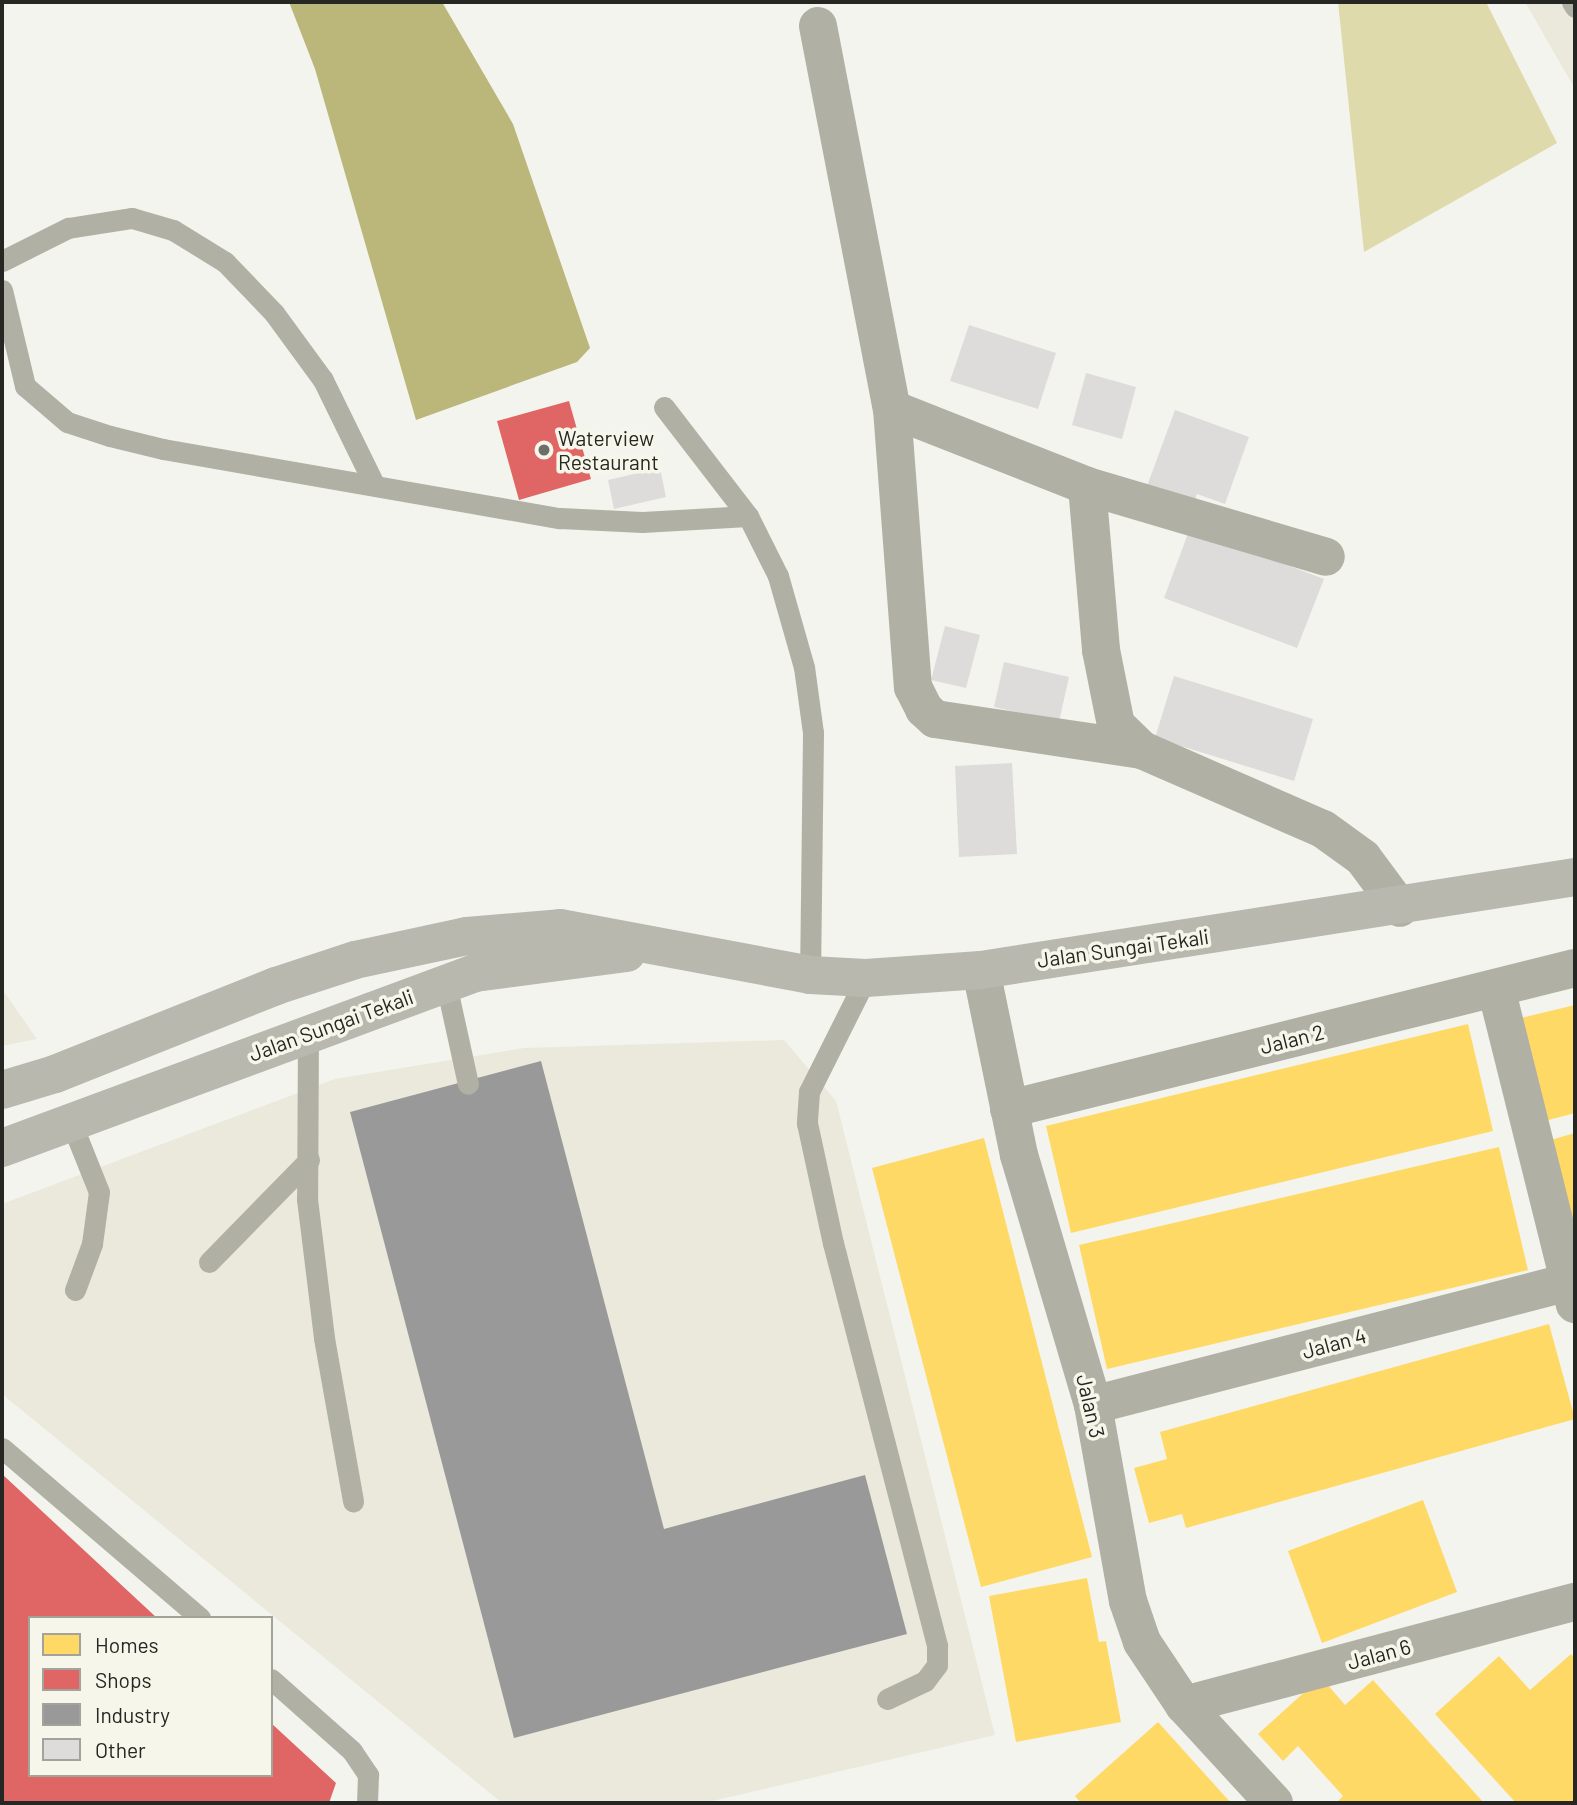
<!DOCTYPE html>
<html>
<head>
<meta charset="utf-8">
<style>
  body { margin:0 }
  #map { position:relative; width:1577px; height:1805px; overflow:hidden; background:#f4f4ee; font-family:Barlow,sans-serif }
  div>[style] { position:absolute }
  .built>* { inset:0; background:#eae9dc }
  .forest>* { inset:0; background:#dfdaab }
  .water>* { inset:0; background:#bbb67a }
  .homes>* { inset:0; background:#ffd966 }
  .shops>* { inset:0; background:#e06666 }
  .industry>* { inset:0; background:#999 }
  .building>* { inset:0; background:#dedcdb }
  .lane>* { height:21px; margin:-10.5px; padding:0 10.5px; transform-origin:10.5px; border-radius:10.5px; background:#b1b0a5 }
  .street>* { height:38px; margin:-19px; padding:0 19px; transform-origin:19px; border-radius:19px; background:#b1b0a5 }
  .secondary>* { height:38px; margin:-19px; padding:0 19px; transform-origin:19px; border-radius:19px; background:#b9b8ae }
  .dots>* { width:19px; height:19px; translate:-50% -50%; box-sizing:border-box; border:4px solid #f7f6eb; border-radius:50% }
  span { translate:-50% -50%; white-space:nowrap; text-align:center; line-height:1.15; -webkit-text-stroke:7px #f7f6eb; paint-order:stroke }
  .poi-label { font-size:21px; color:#262622 }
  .left { translate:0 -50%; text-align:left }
  .street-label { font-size:21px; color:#262622 }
  .frame { position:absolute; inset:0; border:4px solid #262622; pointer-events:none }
  .legend { position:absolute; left:28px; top:1616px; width:245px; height:161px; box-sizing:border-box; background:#f7f6eb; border:2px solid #a3a39b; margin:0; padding:9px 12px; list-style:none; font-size:21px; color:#262622 }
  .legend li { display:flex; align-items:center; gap:14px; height:35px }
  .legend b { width:35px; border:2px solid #a3a39b }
</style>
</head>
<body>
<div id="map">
  <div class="built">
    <i style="clip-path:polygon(1525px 2px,1575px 2px,1575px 89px)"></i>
    <i style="clip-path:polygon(2px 989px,37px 1039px,2px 1046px)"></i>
    <i style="clip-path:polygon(784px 1040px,836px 1101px,995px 1735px,704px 1803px,502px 1803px,2px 1394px,2px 1204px,335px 1079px,524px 1048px)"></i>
  </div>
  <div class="forest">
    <i style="clip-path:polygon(1338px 2px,1486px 2px,1557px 143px,1364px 252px)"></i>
  </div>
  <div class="water">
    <i style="clip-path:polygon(289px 2px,442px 2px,513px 124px,590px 348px,577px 362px,416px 420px,315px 69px)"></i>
  </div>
  <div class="homes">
    <i style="clip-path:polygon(1575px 1005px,1575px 1113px,1537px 1123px,1512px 1020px)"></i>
    <i style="clip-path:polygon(1468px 1024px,1493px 1131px,1071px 1233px,1046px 1126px)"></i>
    <i style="clip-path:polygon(1575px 1133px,1575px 1244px,1547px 1141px)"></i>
    <i style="clip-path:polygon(984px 1138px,1092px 1557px,981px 1587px,872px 1168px)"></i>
    <i style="clip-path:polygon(1499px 1147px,1528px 1270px,1107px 1369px,1079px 1245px)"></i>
    <i style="clip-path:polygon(1549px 1324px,1575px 1419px,1186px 1528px,1182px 1514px,1149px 1523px,1134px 1468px,1167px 1459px,1160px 1432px)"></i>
    <i style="clip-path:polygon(1423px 1500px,1457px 1592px,1322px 1643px,1288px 1551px)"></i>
    <i style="clip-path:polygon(2px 1544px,90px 1618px,30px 1618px,30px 1769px,2px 1746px)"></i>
    <i style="clip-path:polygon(1087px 1578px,1099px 1642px,1106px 1641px,1121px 1722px,1016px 1742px,989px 1596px)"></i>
    <i style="clip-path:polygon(1571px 1654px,1575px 1659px,1575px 1803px,1516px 1803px,1435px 1714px,1499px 1656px,1530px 1690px)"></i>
    <i style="clip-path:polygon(1321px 1677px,1345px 1705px,1373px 1680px,1484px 1803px,1336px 1803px,1343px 1796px,1298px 1746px,1283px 1761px,1258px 1734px)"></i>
    <i style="clip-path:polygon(1158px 1722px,1231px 1803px,1081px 1803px,1075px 1796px)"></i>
    <i style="clip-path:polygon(271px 1771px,292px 1789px,280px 1803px,70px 1803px,37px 1775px,271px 1775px)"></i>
  </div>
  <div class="shops">
    <i style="clip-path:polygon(569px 401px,591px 479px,519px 500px,497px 421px)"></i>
    <i style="clip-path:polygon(2px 1474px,157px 1618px,30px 1618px,30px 1775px,271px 1775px,271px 1723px,336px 1783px,329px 1803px,2px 1803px)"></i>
  </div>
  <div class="industry">
    <i style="clip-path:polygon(541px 1061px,664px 1529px,865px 1475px,907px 1634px,514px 1738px,350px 1112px)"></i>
  </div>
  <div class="building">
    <i style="clip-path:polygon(969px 325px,1056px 353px,1038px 409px,950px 381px)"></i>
    <i style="clip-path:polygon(1086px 373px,1136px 387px,1122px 439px,1072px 425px)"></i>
    <i style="clip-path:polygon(1175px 410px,1249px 437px,1225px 504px,1197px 494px,1194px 502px,1147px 486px)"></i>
    <i style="clip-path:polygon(660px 468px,666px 497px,614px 509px,608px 480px)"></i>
    <i style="clip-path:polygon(1190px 528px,1324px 579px,1297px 648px,1164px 598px)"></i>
    <i style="clip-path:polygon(945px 626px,980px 635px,966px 688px,931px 680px)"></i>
    <i style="clip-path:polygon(1004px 662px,1069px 677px,1059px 722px,994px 707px)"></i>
    <i style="clip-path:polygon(1174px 676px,1313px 719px,1294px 781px,1155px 738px)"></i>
    <i style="clip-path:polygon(1012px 763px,1017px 854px,959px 857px,955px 766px)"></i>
  </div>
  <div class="lane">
    <i style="left:1572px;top:2px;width:6px;rotate:59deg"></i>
    <i style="left:2px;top:261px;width:74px;rotate:-26.6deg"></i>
    <i style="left:68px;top:228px;width:65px;rotate:-8.9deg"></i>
    <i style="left:132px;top:218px;width:43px;rotate:16.3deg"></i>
    <i style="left:173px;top:230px;width:61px;rotate:31.6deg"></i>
    <i style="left:225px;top:262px;width:71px;rotate:46.1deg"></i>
    <i style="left:274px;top:313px;width:83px;rotate:53.8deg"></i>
    <i style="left:323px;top:380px;width:116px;rotate:63.9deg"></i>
    <i style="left:2px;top:290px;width:99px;rotate:76.5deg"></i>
    <i style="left:25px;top:386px;width:55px;rotate:40.6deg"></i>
    <i style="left:67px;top:422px;width:45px;rotate:18deg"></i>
    <i style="left:110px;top:436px;width:55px;rotate:13.8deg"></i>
    <i style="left:163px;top:449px;width:403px;rotate:9.9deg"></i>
    <i style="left:560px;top:518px;width:82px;rotate:2.8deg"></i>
    <i style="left:642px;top:522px;width:106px;rotate:-3.2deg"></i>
    <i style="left:664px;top:407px;width:138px;rotate:52.4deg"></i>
    <i style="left:748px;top:516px;width:67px;rotate:63.4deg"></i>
    <i style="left:778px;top:576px;width:95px;rotate:74.1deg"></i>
    <i style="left:804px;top:667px;width:67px;rotate:82.2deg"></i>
    <i style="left:813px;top:733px;width:242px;rotate:90.7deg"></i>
    <i style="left:866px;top:978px;width:127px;rotate:116.6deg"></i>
    <i style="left:809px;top:1092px;width:31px;rotate:94deg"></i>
    <i style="left:807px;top:1123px;width:123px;rotate:77.8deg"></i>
    <i style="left:833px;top:1243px;width:416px;rotate:75.5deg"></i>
    <i style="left:937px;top:1646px;width:19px;rotate:90deg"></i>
    <i style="left:937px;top:1665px;width:20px;rotate:127deg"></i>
    <i style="left:925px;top:1681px;width:42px;rotate:154.7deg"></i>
    <i style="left:446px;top:984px;width:102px;rotate:77.6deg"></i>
    <i style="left:308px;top:1032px;width:167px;rotate:90.3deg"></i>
    <i style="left:307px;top:1199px;width:140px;rotate:83deg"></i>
    <i style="left:324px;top:1338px;width:166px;rotate:79.9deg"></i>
    <i style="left:71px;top:1122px;width:75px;rotate:68.2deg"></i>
    <i style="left:99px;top:1192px;width:52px;rotate:97.7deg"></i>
    <i style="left:92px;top:1244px;width:49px;rotate:110.3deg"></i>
    <i style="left:209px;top:1262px;width:143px;rotate:-45.6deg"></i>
    <i style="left:2px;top:1448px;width:261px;rotate:40.6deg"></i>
    <i style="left:271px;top:1679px;width:108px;rotate:41.6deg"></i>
    <i style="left:352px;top:1751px;width:29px;rotate:56deg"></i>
    <i style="left:368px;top:1775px;width:28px;rotate:92deg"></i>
  </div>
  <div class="street">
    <i style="left:818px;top:26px;width:390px;rotate:79.1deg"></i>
    <i style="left:892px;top:409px;width:210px;rotate:21.5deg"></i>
    <i style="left:1087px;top:486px;width:249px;rotate:16.5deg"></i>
    <i style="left:892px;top:409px;width:279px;rotate:85.7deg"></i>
    <i style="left:913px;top:687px;width:25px;rotate:63deg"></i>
    <i style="left:924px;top:709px;width:15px;rotate:42deg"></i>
    <i style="left:935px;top:719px;width:209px;rotate:8.5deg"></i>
    <i style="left:1087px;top:486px;width:165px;rotate:85.1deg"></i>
    <i style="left:1101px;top:650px;width:76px;rotate:78.7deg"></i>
    <i style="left:1116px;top:725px;width:36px;rotate:44deg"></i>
    <i style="left:1142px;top:750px;width:197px;rotate:23.6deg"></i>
    <i style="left:1323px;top:829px;width:49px;rotate:35.9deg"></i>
    <i style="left:1363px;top:858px;width:62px;rotate:53.5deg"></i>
    <i style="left:981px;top:970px;width:189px;rotate:78.4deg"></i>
    <i style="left:1019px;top:1155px;width:261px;rotate:73.5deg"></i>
    <i style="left:1093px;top:1405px;width:199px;rotate:79.9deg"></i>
    <i style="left:1128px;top:1601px;width:43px;rotate:71.1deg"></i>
    <i style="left:1142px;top:1642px;width:76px;rotate:56.3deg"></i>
    <i style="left:1184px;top:1705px;width:133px;rotate:47.4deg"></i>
    <i style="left:1496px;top:988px;width:326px;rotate:76deg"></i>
    <i style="left:1009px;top:1109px;width:583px;rotate:-13.99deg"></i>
    <i style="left:1093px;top:1405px;width:498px;rotate:-14.5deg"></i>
    <i style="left:1184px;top:1705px;width:404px;rotate:-14.8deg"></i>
  </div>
  <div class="secondary">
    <i style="left:2px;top:1090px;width:55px;rotate:-16.8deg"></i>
    <i style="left:55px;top:1074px;width:238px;rotate:-21.7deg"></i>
    <i style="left:276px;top:986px;width:83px;rotate:-18.2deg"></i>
    <i style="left:355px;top:960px;width:115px;rotate:-12.1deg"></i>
    <i style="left:467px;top:936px;width:93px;rotate:-4.9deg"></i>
    <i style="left:560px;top:928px;width:254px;rotate:10.6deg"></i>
    <i style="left:810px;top:975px;width:56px;rotate:3.1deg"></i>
    <i style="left:866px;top:978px;width:115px;rotate:-4deg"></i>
    <i style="left:981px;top:970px;width:601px;rotate:-8.9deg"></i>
    <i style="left:2px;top:1148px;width:504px;rotate:-20.3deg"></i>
    <i style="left:475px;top:973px;width:153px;rotate:-7.5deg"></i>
  </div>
  <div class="dots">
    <i style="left:544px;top:450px;background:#6e6e69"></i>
  </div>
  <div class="poi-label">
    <span class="left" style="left:558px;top:450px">Waterview<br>Restaurant</span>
  </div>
  <div class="street-label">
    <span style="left:1123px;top:948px;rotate:-8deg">Jalan Sungai Tekali</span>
    <span style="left:331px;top:1025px;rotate:-20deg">Jalan Sungai Tekali</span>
    <span style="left:1292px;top:1039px;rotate:-14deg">Jalan 2</span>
    <span style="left:1334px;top:1343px;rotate:-15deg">Jalan 4</span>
    <span style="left:1091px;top:1406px;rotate:77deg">Jalan 3</span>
    <span style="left:1379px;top:1654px;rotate:-15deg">Jalan 6</span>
  </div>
  <div class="frame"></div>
  <ul class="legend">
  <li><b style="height:19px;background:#ffd966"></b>Homes</li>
  <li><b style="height:19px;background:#e06666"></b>Shops</li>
  <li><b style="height:19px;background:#999"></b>Industry</li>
  <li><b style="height:19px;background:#dedcdb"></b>Other</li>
  </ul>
</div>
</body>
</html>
